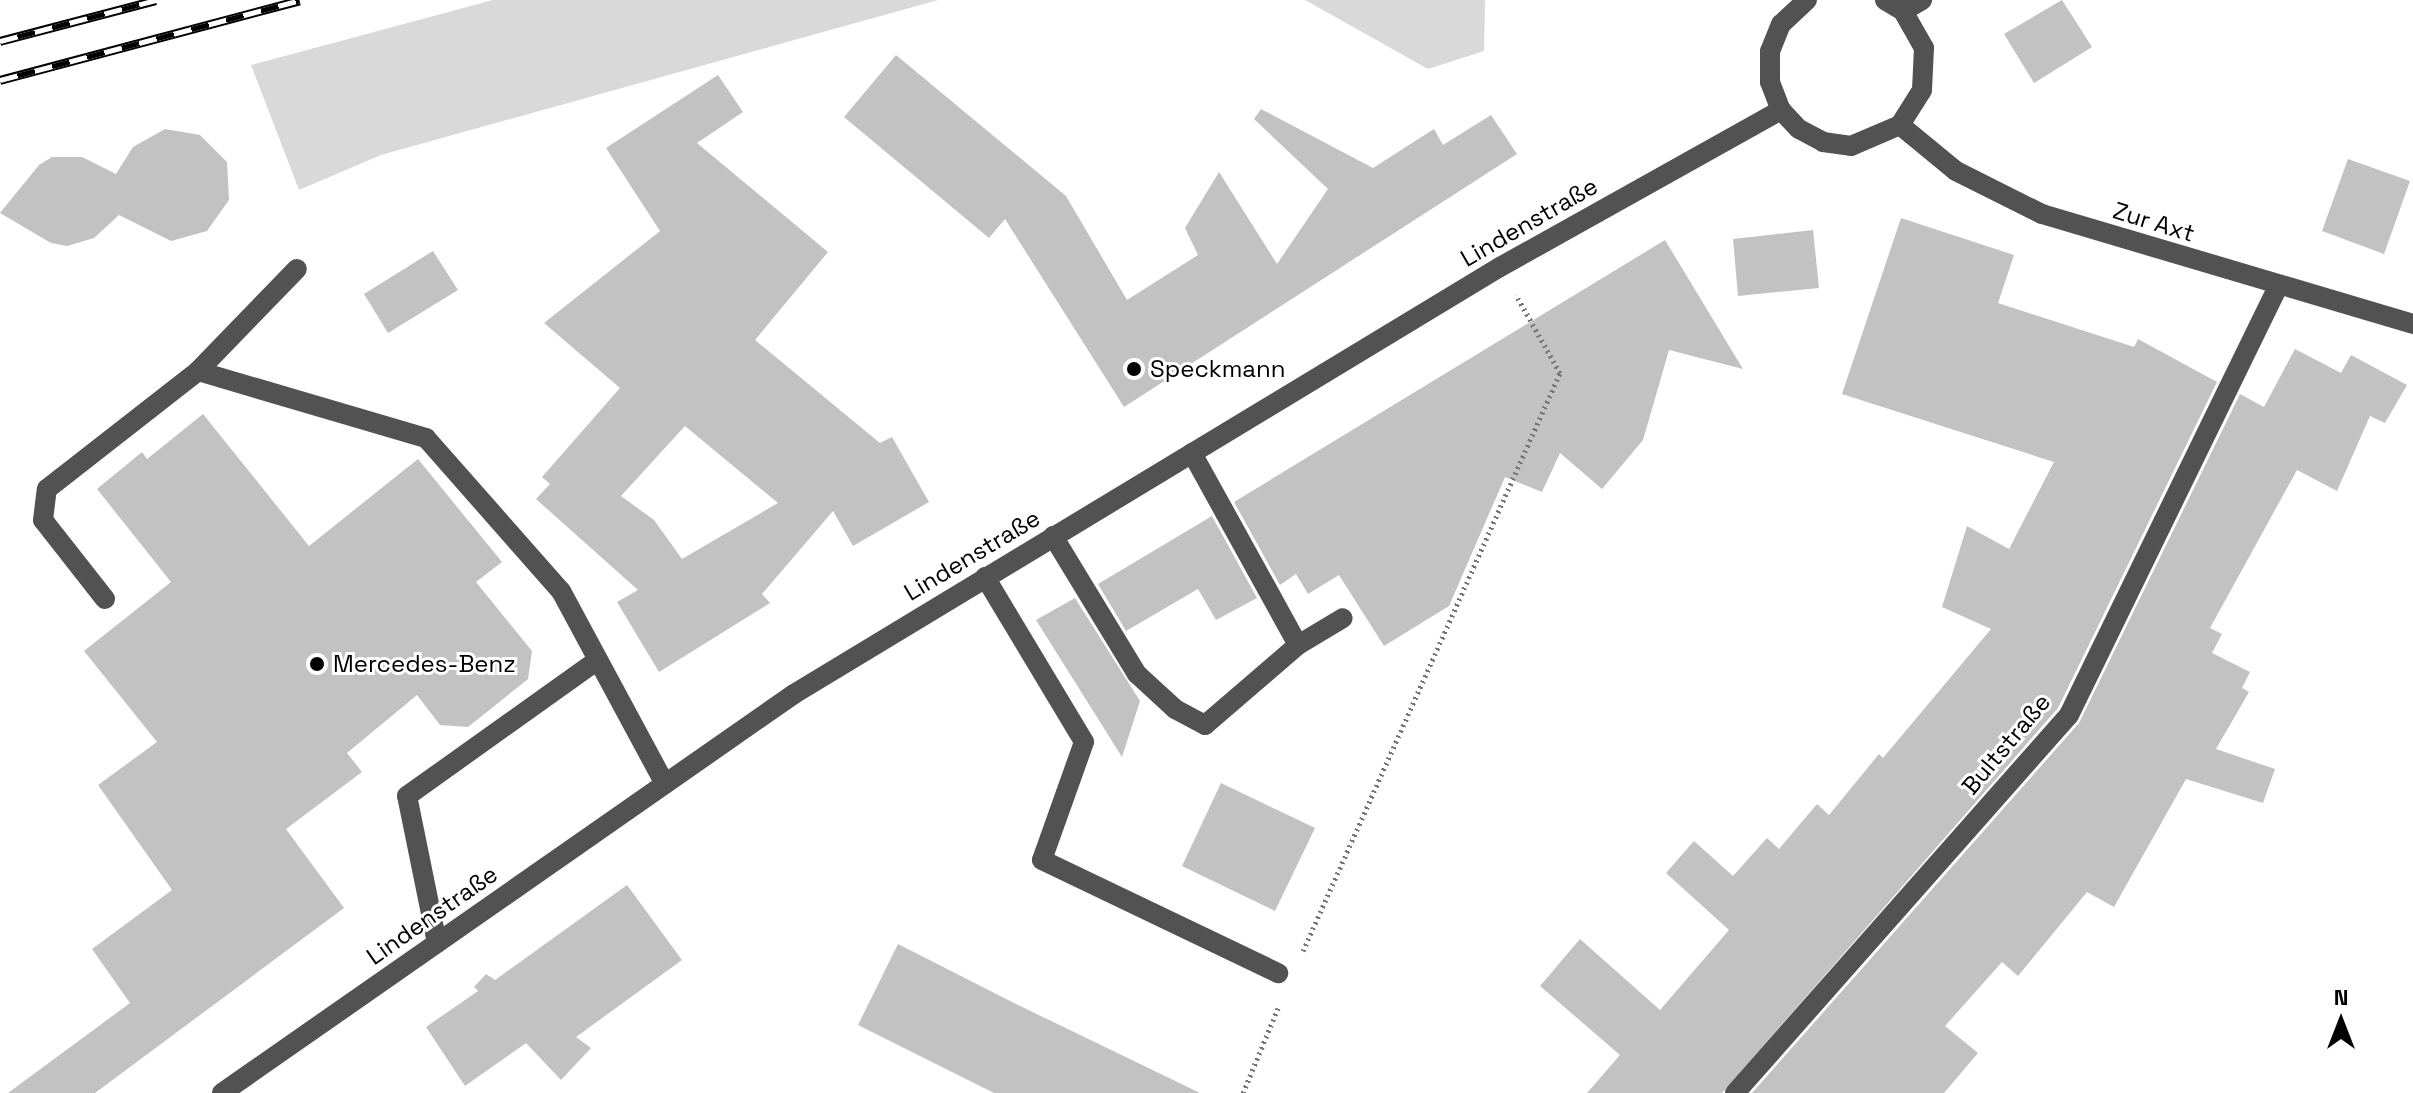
<!DOCTYPE html>
<html>
<head>
<meta charset="utf-8">
<style>
  body { margin:0 }
  #map { position:relative; width:2413px; height:1093px; overflow:hidden; background:#fff; font-family:"Space Grotesk",sans-serif }
  div>[style] { position:absolute }
  .green>* { inset:0; background:#d9d9d9 }
  .building>* { inset:0; background:#c2c2c2 }
  .path>* { height:5px; margin-top:-2.5px; transform-origin:0; background:repeating-linear-gradient(90deg,#747474 0 2px,transparent 0 6px) }
  .minor>* { height:20px; margin:-10px; padding:0 10px; transform-origin:10px; border-radius:10px; background:#525252 }
  .rail>* { height:9px; margin-top:-4.5px; transform-origin:0; background:repeating-linear-gradient(90deg,#fff 0 18px,#000 0 36px); box-sizing:border-box; border-block:2px solid #000 }
  .dots>* { width:22px; height:22px; translate:-50% -50%; box-sizing:border-box; border:4px solid #fff; border-radius:50% }
  span { translate:-50% -50%; white-space:nowrap; text-align:center; line-height:1.15; -webkit-text-stroke:6px #fff; paint-order:stroke }
  .street-label { font-size:24px; color:#000 }
  .poi-label { font-size:24px; color:#000 }
  .left { translate:0 -50%; text-align:left }
  .north { position:absolute; left:2301px; top:981px; width:80px; height:80px; -webkit-text-stroke:6px #fff; paint-order:stroke; rotate:0deg; font-size:22px; font-weight:700; line-height:32px; text-align:center; color:#000 }
  .north::after { content:''; display:block; margin:auto; width:28px; height:36px; background:#000; clip-path:polygon(50% 0,100% 100%,50% 72%,0 100%) }
</style>
</head>
<body>
<div id="map">
  <div class="green">
    <i style="clip-path:polygon(493px 0,938px 0,381px 155px,299px 190px,251px 65px)"></i>
    <i style="clip-path:polygon(1305px 0,1485px 0,1484px 51px,1428px 69px)"></i>
  </div>
  <div class="building">
    <i style="clip-path:polygon(2062px 0,2092px 47px,2034px 83px,2004px 34px)"></i>
    <i style="clip-path:polygon(896px 55px,1066px 196px,1127px 300px,1198px 255px,1185px 228px,1219px 172px,1277px 264px,1328px 189px,1254px 119px,1261px 109px,1373px 168px,1434px 129px,1443px 145px,1491px 115px,1517px 154px,1124px 407px,1005px 219px,989px 238px,844px 117px)"></i>
    <i style="clip-path:polygon(evenodd,718px 75px,743px 112px,697px 143px,828px 252px,755px 340px,880px 443px,892px 437px,929px 502px,853px 546px,833px 511px,762px 594px,770px 603px,659px 672px,617px 602px,638px 590px,536px 499px,550px 484px,542px 477px,620px 388px,544px 323px,660px 231px,606px 148px,718px 75px,685px 426px,778px 503px,682px 559px,654px 520px,621px 496px,685px 426px)"></i>
    <i style="clip-path:polygon(165px 129px,200px 135px,227px 162px,229px 200px,207px 231px,171px 241px,119px 215px,94px 238px,67px 246px,51px 243px,0 213px,39px 165px,52px 157px,82px 157px,116px 174px,133px 147px)"></i>
    <i style="clip-path:polygon(2348px 159px,2410px 181px,2384px 254px,2322px 231px)"></i>
    <i style="clip-path:polygon(1901px 218px,2014px 255px,1998px 303px,2134px 347px,2138px 339px,2217px 382px,2058px 708px,1722px 1093px,1587px 1093px,1620px 1055px,1540px 986px,1580px 939px,1660px 1010px,1729px 930px,1666px 873px,1694px 841px,1733px 876px,1767px 838px,1779px 849px,1817px 804px,1829px 815px,1879px 754px,1883px 758px,1991px 629px,1942px 607px,1967px 526px,2009px 549px,2054px 462px,1842px 394px)"></i>
    <i style="clip-path:polygon(1813px 230px,1819px 288px,1738px 296px,1733px 239px)"></i>
    <i style="clip-path:polygon(1665px 240px,1743px 369px,1669px 350px,1643px 440px,1602px 489px,1560px 453px,1542px 492px,1505px 477px,1449px 606px,1384px 646px,1339px 575px,1308px 594px,1296px 574px,1280px 585px,1234px 502px)"></i>
    <i style="clip-path:polygon(433px 251px,458px 290px,388px 333px,364px 294px)"></i>
    <i style="clip-path:polygon(2295px 349px,2341px 373px,2351px 355px,2407px 385px,2385px 423px,2370px 416px,2337px 491px,2297px 470px,2210px 628px,2222px 634px,2212px 653px,2250px 672px,2242px 688px,2249px 692px,2216px 749px,2275px 769px,2263px 803px,2186px 779px,2114px 907px,2087px 892px,2018px 976px,2002px 962px,1945px 1026px,1978px 1053px,1944px 1093px,1752px 1093px,2079px 723px,2240px 394px,2264px 407px)"></i>
    <i style="clip-path:polygon(203px 414px,309px 546px,418px 459px,502px 562px,476px 582px,532px 651px,528px 679px,468px 727px,440px 725px,417px 695px,347px 753px,362px 772px,286px 829px,344px 908px,95px 1093px,8px 1093px,130px 1003px,92px 949px,172px 890px,98px 785px,157px 742px,84px 651px,171px 582px,97px 489px,142px 452px,147px 459px)"></i>
    <i style="clip-path:polygon(1212px 516px,1257px 598px,1216px 620px,1198px 589px,1126px 631px,1098px 584px)"></i>
    <i style="clip-path:polygon(1075px 598px,1140px 701px,1122px 757px,1036px 620px)"></i>
    <i style="clip-path:polygon(1221px 783px,1315px 828px,1275px 911px,1182px 866px)"></i>
    <i style="clip-path:polygon(627px 885px,682px 960px,576px 1037px,591px 1048px,561px 1080px,526px 1043px,465px 1086px,426px 1027px,478px 991px,474px 987px,486px 974px,495px 980px)"></i>
    <i style="clip-path:polygon(898px 944px,1012px 1002px,1200px 1093px,994px 1093px,858px 1025px)"></i>
  </div>
  <div class="path">
    <i style="left:1303px;top:951px;width:633px;rotate:-66.03deg"></i>
    <i style="left:1560px;top:373px;width:90px;rotate:-119.4deg"></i>
    <i style="left:1243px;top:1093px;width:92px;rotate:-67.6deg"></i>
  </div>
  <div class="minor">
    <i style="left:1807px;top:0;width:35px;rotate:137deg"></i>
    <i style="left:1781px;top:24px;width:29px;rotate:112deg"></i>
    <i style="left:1770px;top:51px;width:31px;rotate:90deg"></i>
    <i style="left:1770px;top:82px;width:30px;rotate:69deg"></i>
    <i style="left:1781px;top:110px;width:26px;rotate:47deg"></i>
    <i style="left:1799px;top:129px;width:27px;rotate:28deg"></i>
    <i style="left:1823px;top:142px;width:28px;rotate:8deg"></i>
    <i style="left:1851px;top:146px;width:53px;rotate:-23.2deg"></i>
    <i style="left:1900px;top:125px;width:41px;rotate:-57.8deg"></i>
    <i style="left:1922px;top:90px;width:42px;rotate:-87.3deg"></i>
    <i style="left:1924px;top:48px;width:43px;rotate:-119.6deg"></i>
    <i style="left:1903px;top:11px;width:21px;rotate:-149deg"></i>
    <i style="left:1903px;top:11px;width:22px;rotate:-30deg"></i>
    <i style="left:1900px;top:125px;width:72px;rotate:39.4deg"></i>
    <i style="left:1956px;top:171px;width:96px;rotate:26.6deg"></i>
    <i style="left:2042px;top:214px;width:387px;rotate:16.5deg"></i>
    <i style="left:198px;top:371px;width:142px;rotate:-45.9deg"></i>
    <i style="left:1192px;top:453px;width:219px;rotate:61.1deg"></i>
    <i style="left:1053px;top:536px;width:162px;rotate:58.7deg"></i>
    <i style="left:1137px;top:674px;width:52px;rotate:42.6deg"></i>
    <i style="left:1175px;top:709px;width:34px;rotate:28deg"></i>
    <i style="left:1205px;top:725px;width:123px;rotate:-40.7deg"></i>
    <i style="left:1298px;top:645px;width:52px;rotate:-31deg"></i>
    <i style="left:985px;top:577px;width:192px;rotate:59deg"></i>
    <i style="left:1084px;top:742px;width:125px;rotate:109.6deg"></i>
    <i style="left:1042px;top:860px;width:262px;rotate:25.6deg"></i>
    <i style="left:105px;top:599px;width:100px;rotate:-128.1deg"></i>
    <i style="left:43px;top:520px;width:31px;rotate:-83deg"></i>
    <i style="left:47px;top:489px;width:192px;rotate:-38deg"></i>
    <i style="left:198px;top:371px;width:238px;rotate:16.4deg"></i>
    <i style="left:426px;top:438px;width:204px;rotate:48.6deg"></i>
    <i style="left:561px;top:591px;width:219px;rotate:61.7deg"></i>
    <i style="left:437px;top:943px;width:150px;rotate:-101.5deg"></i>
    <i style="left:407px;top:796px;width:234px;rotate:-35.5deg"></i>
    <i style="left:222px;top:1093px;width:697px;rotate:-34.9deg"></i>
    <i style="left:794px;top:694px;width:825px;rotate:-31.17deg"></i>
    <i style="left:1500px;top:267px;width:322px;rotate:-29.2deg"></i>
    <i style="left:1735px;top:1093px;width:504px;rotate:-48.54deg"></i>
    <i style="left:2069px;top:715px;width:475px;rotate:-64deg"></i>
  </div>
  <div class="rail">
    <i style="left:0;top:41px;width:161px;rotate:-14.7deg"></i>
    <i style="left:0;top:80px;width:310px;rotate:-14.9deg"></i>
  </div>
  <div class="dots">
    <i style="left:1134px;top:369px;background:#000"></i>
    <i style="left:317px;top:664px;background:#000"></i>
  </div>
  <div class="street-label">
    <span style="left:1529px;top:222px;rotate:-30deg">Lindenstraße</span>
    <span style="left:2154px;top:222px;rotate:17deg">Zur Axt</span>
    <span style="left:972px;top:555px;rotate:-31deg">Lindenstraße</span>
    <span style="left:2006px;top:744px;rotate:-50deg">Bultstraße</span>
    <span style="left:432px;top:915px;rotate:-35deg">Lindenstraße</span>
  </div>
  <div class="poi-label">
    <span class="left" style="left:1150px;top:369px">Speckmann</span>
    <span class="left" style="left:333px;top:664px">Mercedes-Benz</span>
  </div>
  <div class="north">N</div>
</div>
</body>
</html>
